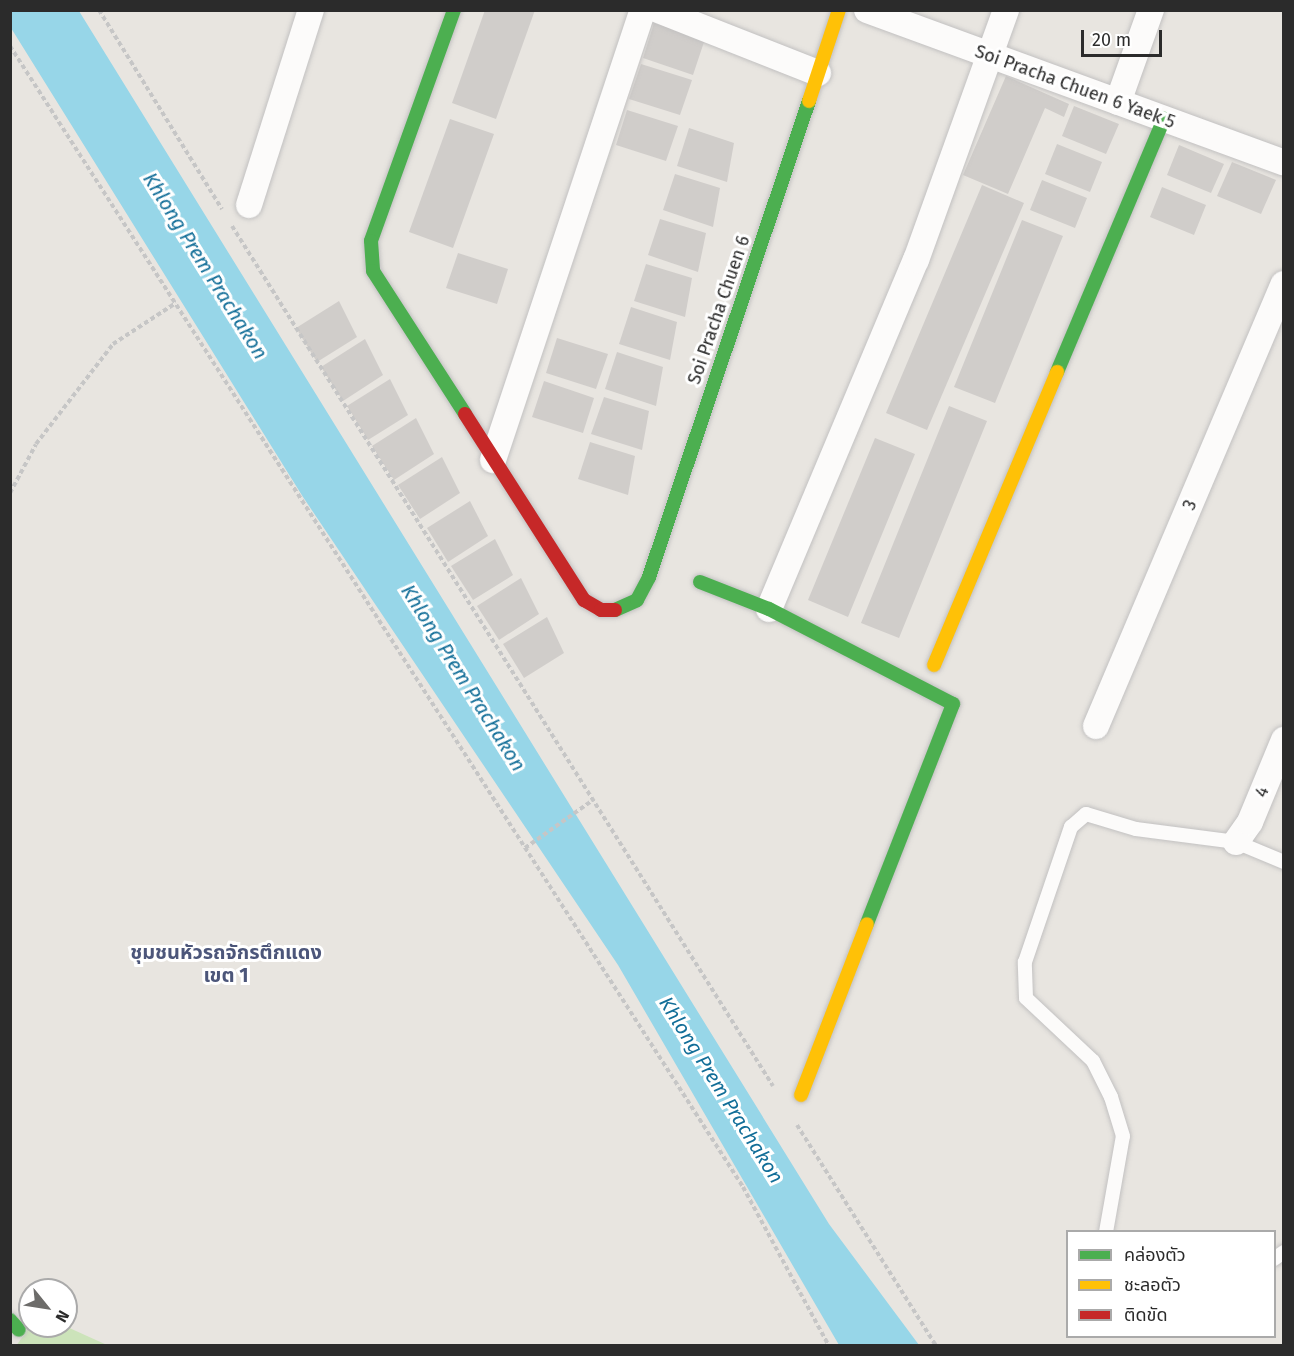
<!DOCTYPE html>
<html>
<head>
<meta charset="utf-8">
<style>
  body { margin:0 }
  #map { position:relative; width:1294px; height:1356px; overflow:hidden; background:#e8e5e0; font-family:"Fira Sans","Noto Sans Thai",sans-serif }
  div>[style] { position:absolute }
  .green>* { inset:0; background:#cce3ba }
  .water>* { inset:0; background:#97d6e8 }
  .building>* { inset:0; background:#d0cdca }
  .path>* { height:4px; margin-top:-2px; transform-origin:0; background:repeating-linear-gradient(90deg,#c6c6c6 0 4.5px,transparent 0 7.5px) }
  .roads { filter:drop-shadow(0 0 2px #c2c1c1) drop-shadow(0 0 2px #c2c1c1) }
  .lane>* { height:14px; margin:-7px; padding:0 7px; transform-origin:7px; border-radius:7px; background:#fcfbfa }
  .street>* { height:26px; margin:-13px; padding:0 13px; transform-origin:13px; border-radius:13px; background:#fcfbfa }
  .fast>* { height:14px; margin:-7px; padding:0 7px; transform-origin:7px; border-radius:7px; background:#4caf50 }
  .slow>* { height:14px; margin:-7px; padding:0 7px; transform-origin:7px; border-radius:7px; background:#ffc107 }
  .jam>* { height:14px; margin:-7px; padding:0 7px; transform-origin:7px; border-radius:7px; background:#c62828 }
  span { translate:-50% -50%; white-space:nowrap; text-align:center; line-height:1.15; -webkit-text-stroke:6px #fff; paint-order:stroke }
  .street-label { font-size:18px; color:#2b2b2b }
  .water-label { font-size:20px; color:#126e98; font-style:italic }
  .neighbourhood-label { font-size:20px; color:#4c567a; font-weight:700 }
  .frame { position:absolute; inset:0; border:12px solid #2b2b2b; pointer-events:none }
  .legend { position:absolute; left:1066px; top:1230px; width:210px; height:108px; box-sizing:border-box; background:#fff; border:2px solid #aaa; margin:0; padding:8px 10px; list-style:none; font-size:18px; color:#2b2b2b }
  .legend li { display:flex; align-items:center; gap:12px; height:30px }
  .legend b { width:30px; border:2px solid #aaa }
  .north { position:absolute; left:18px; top:1278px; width:60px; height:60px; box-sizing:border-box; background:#fff; border:2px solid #aaa; border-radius:50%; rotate:120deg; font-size:16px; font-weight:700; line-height:24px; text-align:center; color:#2b2b2b }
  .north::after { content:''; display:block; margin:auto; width:21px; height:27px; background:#6d6c6a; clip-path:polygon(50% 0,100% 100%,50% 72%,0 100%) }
  .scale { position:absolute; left:1081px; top:30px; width:81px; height:27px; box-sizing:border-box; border:3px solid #2b2b2b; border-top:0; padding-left:8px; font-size:18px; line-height:21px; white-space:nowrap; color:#2b2b2b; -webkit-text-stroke:4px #fff; paint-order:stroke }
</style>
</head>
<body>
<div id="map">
  <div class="green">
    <i style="clip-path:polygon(30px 1326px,65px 1326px,107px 1345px,16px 1346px)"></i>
  </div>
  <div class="water">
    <i style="clip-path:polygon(11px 10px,79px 11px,829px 1224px,919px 1345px,839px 1345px,618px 965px,303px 497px,11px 28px)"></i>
  </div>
  <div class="building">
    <i style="clip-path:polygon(485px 10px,535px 10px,496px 119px,452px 103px)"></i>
    <i style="clip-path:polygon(654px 23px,705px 39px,693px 75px,643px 58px)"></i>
    <i style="clip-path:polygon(641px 64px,692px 80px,680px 115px,629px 99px)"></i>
    <i style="clip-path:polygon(1006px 76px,1069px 104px,1064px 117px,1045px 108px,1008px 194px,963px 175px)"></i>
    <i style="clip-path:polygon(1074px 106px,1119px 124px,1106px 154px,1062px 136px)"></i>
    <i style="clip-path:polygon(627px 110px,678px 126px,666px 161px,616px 145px)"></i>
    <i style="clip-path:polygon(450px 119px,494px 134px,453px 248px,409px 232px)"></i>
    <i style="clip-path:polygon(689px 128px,734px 143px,727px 182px,677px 166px)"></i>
    <i style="clip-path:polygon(1057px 144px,1102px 162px,1090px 192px,1045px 174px)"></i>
    <i style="clip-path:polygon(1179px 145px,1224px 164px,1211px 193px,1167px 175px)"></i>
    <i style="clip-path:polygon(1232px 162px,1276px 180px,1261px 214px,1217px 196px)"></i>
    <i style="clip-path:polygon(675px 174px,720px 188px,713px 227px,663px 210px)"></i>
    <i style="clip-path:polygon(1042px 180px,1087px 198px,1075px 228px,1030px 210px)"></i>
    <i style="clip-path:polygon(982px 185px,1024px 203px,927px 430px,886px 413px)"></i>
    <i style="clip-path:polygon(1162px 187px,1206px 205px,1194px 235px,1150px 217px)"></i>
    <i style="clip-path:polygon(660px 219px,706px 233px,698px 272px,648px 255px)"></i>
    <i style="clip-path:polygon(1022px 220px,1063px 236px,995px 403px,954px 387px)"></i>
    <i style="clip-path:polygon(458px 253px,508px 269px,497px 304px,446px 288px)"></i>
    <i style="clip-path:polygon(646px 264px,692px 278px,685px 317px,634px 301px)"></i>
    <i style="clip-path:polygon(339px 301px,357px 337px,317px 362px,296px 328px)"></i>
    <i style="clip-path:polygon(631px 307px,677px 322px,670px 360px,619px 344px)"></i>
    <i style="clip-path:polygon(557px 338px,608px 354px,596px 389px,546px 373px)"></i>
    <i style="clip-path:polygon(365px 339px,383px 375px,343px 401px,321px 367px)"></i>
    <i style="clip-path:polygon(617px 352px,663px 367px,656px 406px,605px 389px)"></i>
    <i style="clip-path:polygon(390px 379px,408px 415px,368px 440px,347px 406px)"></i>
    <i style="clip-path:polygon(544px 381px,594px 398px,583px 433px,532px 417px)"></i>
    <i style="clip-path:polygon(604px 397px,649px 411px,642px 450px,591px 434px)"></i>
    <i style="clip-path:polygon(949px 406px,987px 421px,899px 638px,861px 623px)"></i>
    <i style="clip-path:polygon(416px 418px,434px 454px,394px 480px,372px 446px)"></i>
    <i style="clip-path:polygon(875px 438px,915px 454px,848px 617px,808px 600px)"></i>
    <i style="clip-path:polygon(590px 442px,635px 456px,628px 495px,578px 479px)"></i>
    <i style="clip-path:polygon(442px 457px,460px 493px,420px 519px,398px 485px)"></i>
    <i style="clip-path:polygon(470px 501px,488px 536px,448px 562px,427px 528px)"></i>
    <i style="clip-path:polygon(495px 539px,513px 575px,473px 600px,451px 566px)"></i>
    <i style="clip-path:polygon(521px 578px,539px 614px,499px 640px,477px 606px)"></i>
    <i style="clip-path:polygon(547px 617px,564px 653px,524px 678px,503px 644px)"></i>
  </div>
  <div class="path">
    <i style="left:99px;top:10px;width:234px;rotate:58.3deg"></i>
    <i style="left:10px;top:46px;width:1356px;rotate:57.28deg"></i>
    <i style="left:743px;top:1187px;width:181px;rotate:61.6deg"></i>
    <i style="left:232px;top:226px;width:1016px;rotate:57.83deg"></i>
    <i style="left:10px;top:493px;width:55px;rotate:-62deg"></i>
    <i style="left:36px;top:444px;width:126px;rotate:-52.4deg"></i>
    <i style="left:113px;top:344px;width:75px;rotate:-33.1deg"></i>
    <i style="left:525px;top:848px;width:83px;rotate:-35.2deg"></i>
    <i style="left:797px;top:1125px;width:261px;rotate:57.8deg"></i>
  </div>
  <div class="roads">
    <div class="lane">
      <i style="left:1106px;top:1232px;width:97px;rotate:-80deg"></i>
      <i style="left:1123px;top:1136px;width:41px;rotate:-107.1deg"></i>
      <i style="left:1111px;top:1097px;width:40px;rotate:-116.6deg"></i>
      <i style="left:1093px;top:1061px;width:92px;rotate:-136.8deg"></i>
      <i style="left:1026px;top:998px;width:36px;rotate:-92deg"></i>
      <i style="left:1025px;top:962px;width:143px;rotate:-71.2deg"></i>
      <i style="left:1071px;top:827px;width:20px;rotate:-41deg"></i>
      <i style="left:1086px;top:814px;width:52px;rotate:16.7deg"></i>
      <i style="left:1136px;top:829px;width:101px;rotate:7.4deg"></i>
      <i style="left:1236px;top:842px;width:52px;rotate:22.6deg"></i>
      <i style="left:1274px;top:1259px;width:12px;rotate:-35deg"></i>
    </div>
    <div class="street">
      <i style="left:658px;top:10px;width:172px;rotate:21.5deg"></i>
      <i style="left:867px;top:10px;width:444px;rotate:20.1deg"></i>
      <i style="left:1118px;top:102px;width:98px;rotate:-70.3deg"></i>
      <i style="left:249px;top:205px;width:205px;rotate:-72.4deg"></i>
      <i style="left:493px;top:460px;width:474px;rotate:-71.6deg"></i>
      <i style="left:769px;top:609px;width:379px;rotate:-67.2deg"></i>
      <i style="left:916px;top:260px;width:266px;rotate:-70.2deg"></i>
      <i style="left:1096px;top:726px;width:480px;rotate:-67deg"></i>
      <i style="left:1236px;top:842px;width:24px;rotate:-55deg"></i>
      <i style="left:1250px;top:822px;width:89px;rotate:-67.5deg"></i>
    </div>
    <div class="fast">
      <i style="left:454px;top:10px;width:245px;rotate:109.8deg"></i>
      <i style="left:371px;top:241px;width:30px;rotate:86deg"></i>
      <i style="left:373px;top:271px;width:170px;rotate:57.2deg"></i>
      <i style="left:1057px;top:372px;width:275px;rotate:-67.1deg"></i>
      <i style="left:700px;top:582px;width:74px;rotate:21.4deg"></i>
      <i style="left:769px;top:609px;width:207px;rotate:27.3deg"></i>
      <i style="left:953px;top:704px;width:236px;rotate:111.4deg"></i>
      <i style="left:615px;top:610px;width:24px;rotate:-24deg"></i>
      <i style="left:637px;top:600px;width:26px;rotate:-62deg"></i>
      <i style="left:649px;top:577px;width:502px;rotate:-71.42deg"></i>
      <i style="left:10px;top:1320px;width:13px;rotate:48deg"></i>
    </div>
    <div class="slow">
      <i style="left:809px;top:101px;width:96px;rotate:-71.8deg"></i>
      <i style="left:934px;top:665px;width:318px;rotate:-67.2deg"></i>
      <i style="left:801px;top:1095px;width:183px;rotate:-68.9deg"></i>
    </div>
    <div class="jam">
      <i style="left:465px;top:414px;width:221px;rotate:57.4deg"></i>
      <i style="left:584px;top:600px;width:20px;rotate:30deg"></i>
      <i style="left:601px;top:610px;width:14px"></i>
    </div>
  </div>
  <div class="street-label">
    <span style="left:1075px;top:87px;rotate:20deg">Soi Pracha Chuen 6 Yaek 5</span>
    <span style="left:719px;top:310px;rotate:-71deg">Soi Pracha Chuen 6</span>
    <span style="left:1190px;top:505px;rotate:-67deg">3</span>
    <span style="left:1262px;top:792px;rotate:-68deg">4</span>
  </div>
  <div class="water-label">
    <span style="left:205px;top:266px;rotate:58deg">Khlong Prem Prachakon</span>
    <span style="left:463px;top:678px;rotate:58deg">Khlong Prem Prachakon</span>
    <span style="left:721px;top:1090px;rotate:58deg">Khlong Prem Prachakon</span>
  </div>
  <div class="neighbourhood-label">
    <span style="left:226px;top:964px">ชุมชนหัวรถจักรตึกแดง<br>เขต 1</span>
  </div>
  <div class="frame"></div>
  <ul class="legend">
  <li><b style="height:8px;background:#4caf50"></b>คล่องตัว</li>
  <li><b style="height:8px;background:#ffc107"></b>ชะลอตัว</li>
  <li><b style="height:8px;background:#c62828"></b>ติดขัด</li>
  </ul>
  <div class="north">N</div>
  <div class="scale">20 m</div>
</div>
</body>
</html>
